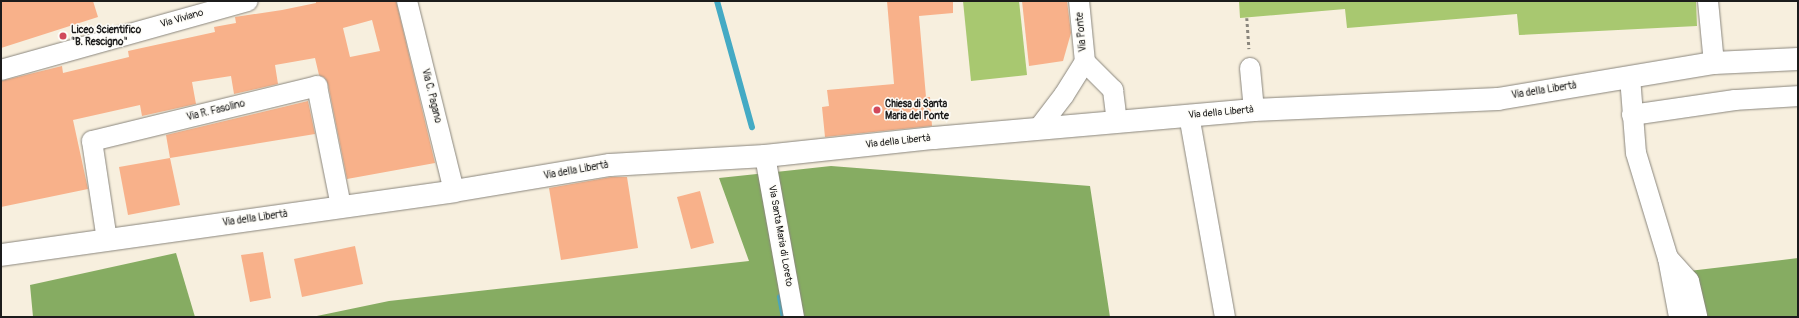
<!DOCTYPE html>
<html>
<head>
<meta charset="utf-8">
<style>
  body { margin:0 }
  #map { position:relative; width:1799px; height:318px; overflow:hidden; background:#f7efde; font-family:Pangolin,sans-serif }
  div>[style] { position:absolute }
  .green>* { inset:0; background:#a8c870 }
  .forest>* { inset:0; background:#86ac62 }
  .stream>* { height:6px; margin:-3px; padding:0 3px; transform-origin:3px; border-radius:3px; background:#44aac4 }
  .building>* { inset:0; background:#f8b18a }
  .path>* { height:2.5px; margin-top:-1.25px; transform-origin:0; background:repeating-linear-gradient(90deg,#8a867d 0 3px,transparent 0 6px) }
  .roads { filter:drop-shadow(0 0 1px #8a867d) drop-shadow(0 0 1px #8a867d) }
  .street>* { height:20px; margin:-10px; padding:0 10px; transform-origin:10px; border-radius:10px; background:#fff }
  .secondary>* { height:22px; margin:-11px; padding:0 11px; transform-origin:11px; border-radius:11px; background:#fff }
  .dots>* { width:11px; height:11px; translate:-50% -50%; box-sizing:border-box; border:2px solid #fdfcf7; border-radius:50% }
  span { translate:-50% -50%; white-space:nowrap; text-align:center; line-height:1.15; -webkit-text-stroke:3px #fdfcf7; paint-order:stroke }
  .street-label { font-size:10px; color:#1c1c1c }
  .poi-label { font-size:10px; color:#1c1c1c; font-weight:700 }
  .left { translate:0 -50%; text-align:left }
  .frame { position:absolute; inset:0; border:2px solid #1c1c1c; pointer-events:none }
</style>
</head>
<body>
<div id="map">
  <div class="green">
    <i style="clip-path:polygon(963px 1px,1019px 1px,1027px 75px,971px 81px)"></i>
    <i style="clip-path:polygon(1239px 1px,1696px 1px,1697px 26px,1519px 35px,1517px 14px,1347px 28px,1345px 9px,1240px 18px)"></i>
  </div>
  <div class="forest">
    <i style="clip-path:polygon(831px 166px,1090px 186px,1110px 317px,312px 317px,389px 301px,749px 261px,719px 178px)"></i>
    <i style="clip-path:polygon(176px 253px,195px 317px,33px 317px,30px 285px)"></i>
    <i style="clip-path:polygon(1798px 258px,1798px 317px,1693px 317px,1689px 271px)"></i>
  </div>
  <div class="stream">
    <i style="left:717px;top:1px;width:131px;rotate:74.5deg"></i>
    <i style="left:780px;top:297px;width:20px;rotate:79deg"></i>
  </div>
  <div class="building">
    <i style="clip-path:polygon(1px 1px,93px 1px,98px 17px,1px 48px)"></i>
    <i style="clip-path:polygon(evenodd,316px 1px,396px 1px,435px 163px,347px 179px,328px 84px,325px 78px,319px 75px,315px 58px,275px 65px,278px 84px,234px 94px,231px 76px,192px 82px,196px 104px,142px 116px,140px 105px,73px 120px,88px 189px,1px 207px,1px 81px,62px 66px,63px 73px,129px 57px,128px 51px,215px 32px,214px 27px,236px 23px,235px 17px,282px 10px,316px 3px,316px 1px,372px 20px,380px 51px,350px 57px,343px 28px,372px 20px)"></i>
    <i style="clip-path:polygon(887px 1px,953px 1px,953px 13px,919px 16px,926px 97px,930px 97px,932px 126px,825px 137px,822px 107px,829px 106px,827px 90px,894px 84px)"></i>
    <i style="clip-path:polygon(1022px 1px,1067px 1px,1071px 33px,1063px 61px,1029px 66px)"></i>
    <i style="clip-path:polygon(308px 101px,315px 134px,170px 158px,166px 135px)"></i>
    <i style="clip-path:polygon(170px 158px,180px 205px,128px 215px,119px 167px)"></i>
    <i style="clip-path:polygon(611px 177px,627px 177px,638px 248px,561px 260px,549px 188px)"></i>
    <i style="clip-path:polygon(700px 191px,714px 243px,691px 249px,677px 197px)"></i>
    <i style="clip-path:polygon(355px 246px,363px 284px,302px 297px,294px 259px)"></i>
    <i style="clip-path:polygon(263px 252px,271px 298px,250px 302px,241px 255px)"></i>
  </div>
  <div class="path">
    <i style="left:1247px;top:18px;width:31px;rotate:86deg"></i>
  </div>
  <div class="roads">
    <div class="street">
      <i style="left:407px;top:1px;width:196px;rotate:76.1deg"></i>
      <i style="left:1708px;top:1px;width:62px;rotate:84.5deg"></i>
      <i style="left:1085px;top:62px;width:40px;rotate:45deg"></i>
      <i style="left:1113px;top:90px;width:32px;rotate:83deg"></i>
      <i style="left:1250px;top:68px;width:42px;rotate:84.6deg"></i>
      <i style="left:1px;top:70px;width:256px;rotate:-15.6deg"></i>
      <i style="left:1630px;top:77px;width:76px;rotate:85.5deg"></i>
      <i style="left:1636px;top:153px;width:110px;rotate:73.1deg"></i>
      <i style="left:1668px;top:258px;width:60px;rotate:79.4deg"></i>
      <i style="left:1189px;top:115px;width:205px;rotate:79.9deg"></i>
      <i style="left:1632px;top:115px;width:104px;rotate:-8.3deg"></i>
      <i style="left:1735px;top:100px;width:63px;rotate:-3.6deg"></i>
      <i style="left:1038px;top:129px;width:43px;rotate:-52.6deg"></i>
      <i style="left:1064px;top:95px;width:39px;rotate:-58deg"></i>
      <i style="left:1085px;top:62px;width:61px;rotate:-95.6deg"></i>
      <i style="left:765px;top:156px;width:164px;rotate:79.8deg"></i>
      <i style="left:107px;top:240px;width:100px;rotate:-98.6deg"></i>
      <i style="left:92px;top:141px;width:232px;rotate:-13.7deg"></i>
      <i style="left:317px;top:86px;width:122px;rotate:78.7deg"></i>
      <i style="left:1668px;top:258px;width:31px;rotate:48deg"></i>
      <i style="left:1689px;top:281px;width:37px;rotate:77deg"></i>
    </div>
    <div class="secondary">
      <i style="left:1px;top:255px;width:457px;rotate:-8deg"></i>
      <i style="left:454px;top:191px;width:158px;rotate:-9.5deg"></i>
      <i style="left:610px;top:165px;width:155px;rotate:-3.3deg"></i>
      <i style="left:765px;top:156px;width:170px;rotate:-6.1deg"></i>
      <i style="left:934px;top:138px;width:321px;rotate:-5deg"></i>
      <i style="left:1254px;top:110px;width:244px;rotate:-2.6deg"></i>
      <i style="left:1498px;top:99px;width:219px;rotate:-9.5deg"></i>
      <i style="left:1714px;top:63px;width:84px;rotate:-2.7deg"></i>
    </div>
  </div>
  <div class="dots">
    <i style="left:63px;top:36px;background:#d1495b"></i>
    <i style="left:877px;top:110px;background:#d1495b"></i>
  </div>
  <div class="street-label">
    <span style="left:182px;top:19px;rotate:-16deg">Via Viviano</span>
    <span style="left:1082px;top:32px;rotate:-95deg">Via Ponte</span>
    <span style="left:1544px;top:91px;rotate:-9deg">Via della Libertà</span>
    <span style="left:431px;top:96px;rotate:76deg">Via C. Pagano</span>
    <span style="left:216px;top:111px;rotate:-14deg">Via R. Fasolino</span>
    <span style="left:1221px;top:113px;rotate:-5deg">Via della Libertà</span>
    <span style="left:898px;top:142px;rotate:-6deg">Via della Libertà</span>
    <span style="left:576px;top:171px;rotate:-10deg">Via della Libertà</span>
    <span style="left:255px;top:219px;rotate:-8deg">Via della Libertà</span>
    <span style="left:780px;top:236px;rotate:80deg">Via Santa Maria di Loreto</span>
  </div>
  <div class="poi-label">
    <span class="left" style="left:71px;top:36px">Liceo Scientifico<br>"B. Rescigno"</span>
    <span class="left" style="left:885px;top:110px">Chiesa di Santa<br>Maria del Ponte</span>
  </div>
  <div class="frame"></div>
</div>
</body>
</html>
